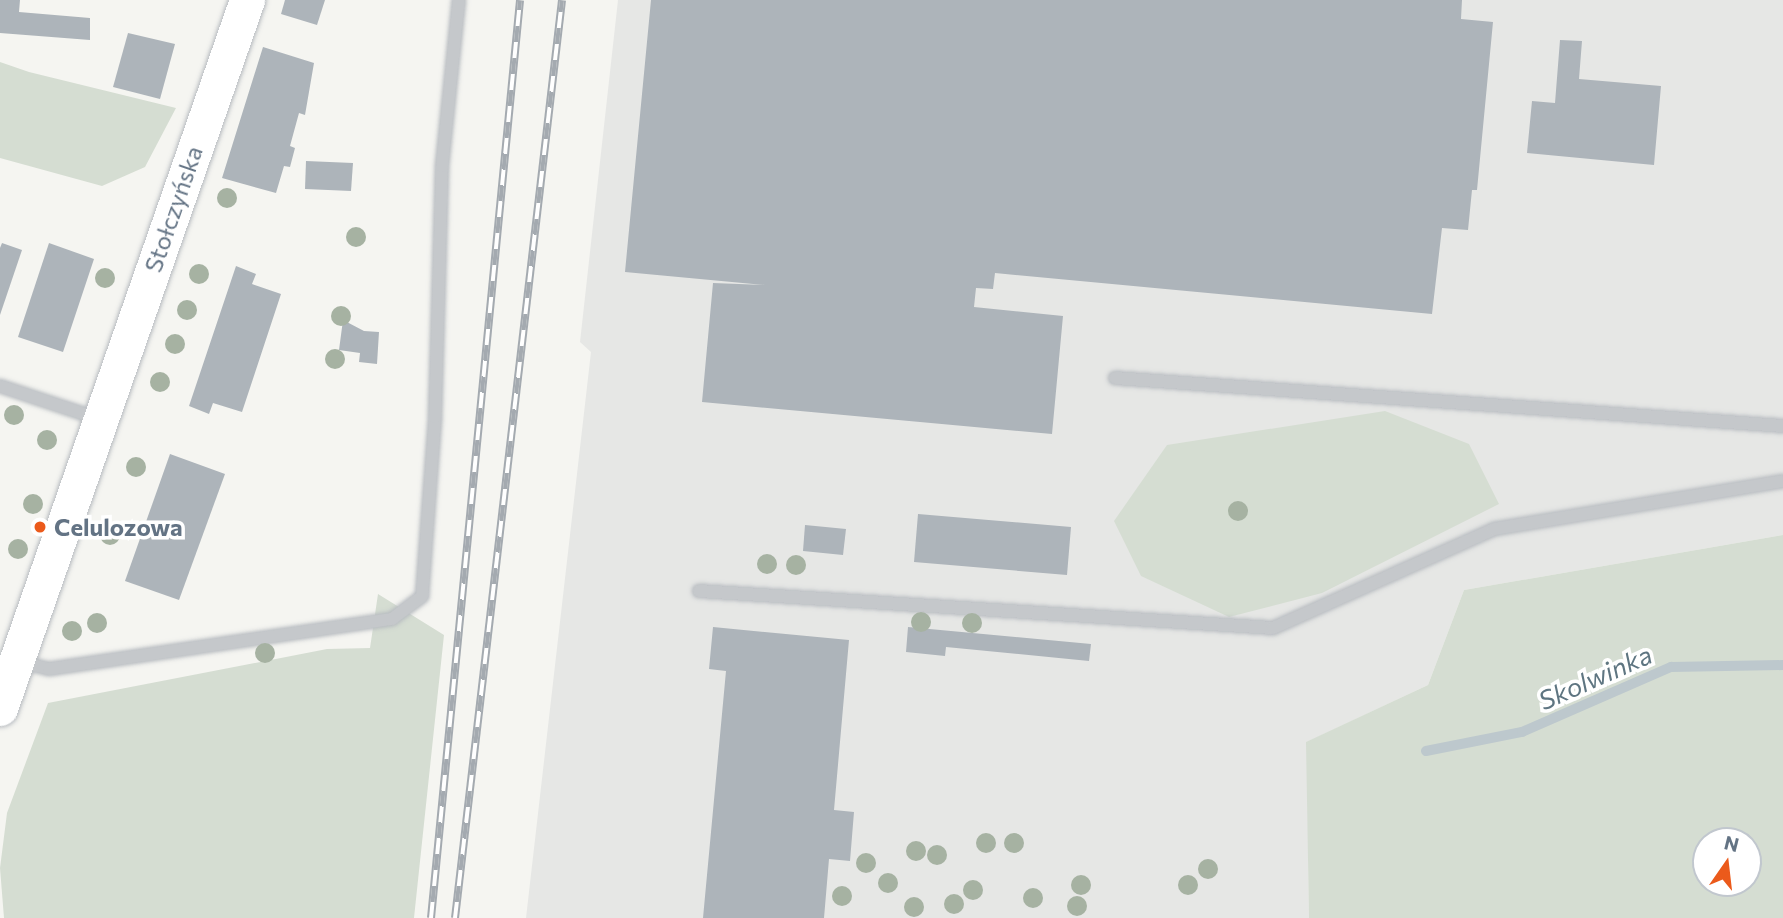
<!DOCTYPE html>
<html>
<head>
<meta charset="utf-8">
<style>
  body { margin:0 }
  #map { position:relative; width:1783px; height:918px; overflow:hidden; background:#f5f5f1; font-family:Commissioner,sans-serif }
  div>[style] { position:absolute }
  .built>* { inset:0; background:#e6e7e5 }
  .green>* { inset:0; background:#d5ddd2 }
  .stream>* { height:10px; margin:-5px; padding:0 5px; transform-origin:5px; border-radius:5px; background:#bdc8cd }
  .building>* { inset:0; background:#adb4ba }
  .roads { filter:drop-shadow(0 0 2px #b7bbc0) drop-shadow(0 0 2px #b7bbc0) }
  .lane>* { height:12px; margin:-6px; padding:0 6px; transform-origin:6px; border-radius:6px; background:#c5c8cb }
  .secondary>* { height:35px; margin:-17.5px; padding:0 17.5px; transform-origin:17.5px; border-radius:17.5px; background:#fff }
  .rail>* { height:8px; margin-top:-4px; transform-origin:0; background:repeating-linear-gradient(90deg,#fff 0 16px,#a4aab0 0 32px); box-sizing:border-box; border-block:2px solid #a4aab0 }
  .trees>* { width:20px; height:20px; margin:-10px; border-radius:50%; background:#a6b2a2 }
  .dots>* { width:19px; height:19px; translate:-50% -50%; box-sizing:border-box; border:4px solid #fff; border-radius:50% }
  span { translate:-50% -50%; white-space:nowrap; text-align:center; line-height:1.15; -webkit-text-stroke:7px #fff; paint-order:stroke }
  .street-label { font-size:24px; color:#637384 }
  .poi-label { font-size:24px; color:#637384; font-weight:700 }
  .left { translate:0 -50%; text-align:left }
  .water-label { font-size:26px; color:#5e7581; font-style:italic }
  .north { position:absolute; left:1692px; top:827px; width:70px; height:70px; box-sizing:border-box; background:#fff; border:2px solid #c1c7ce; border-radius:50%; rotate:14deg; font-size:19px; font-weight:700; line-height:28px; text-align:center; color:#637384 }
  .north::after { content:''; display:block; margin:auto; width:24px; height:32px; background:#eb5a1b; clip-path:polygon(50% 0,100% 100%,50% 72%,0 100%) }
</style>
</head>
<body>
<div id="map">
  <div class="built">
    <i style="clip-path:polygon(618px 0,1783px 0,1783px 535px,1464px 590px,1428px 685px,1307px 742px,1309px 918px,526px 918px,591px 352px,580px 342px)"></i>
  </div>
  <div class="green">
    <i style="clip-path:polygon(0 62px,29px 72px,176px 108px,145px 167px,102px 186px,0 158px)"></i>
    <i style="clip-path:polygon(1385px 411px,1469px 444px,1499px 504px,1322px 593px,1229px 617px,1141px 576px,1114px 521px,1167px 445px)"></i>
    <i style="clip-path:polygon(evenodd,1783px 535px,1783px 918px,1309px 918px,1306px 742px,1428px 685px,1464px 590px,1783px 535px,1706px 841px,1748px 841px,1748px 883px,1706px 883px,1706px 841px)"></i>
    <i style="clip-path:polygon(378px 594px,444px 635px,414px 918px,4px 918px,0 868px,7px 813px,48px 703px,327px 649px,370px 648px)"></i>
  </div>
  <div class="stream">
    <i style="left:1426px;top:751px;width:98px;rotate:-11.2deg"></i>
    <i style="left:1522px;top:732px;width:163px;rotate:-23.6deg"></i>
    <i style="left:1671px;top:667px;width:112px;rotate:-1deg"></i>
  </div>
  <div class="building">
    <i style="clip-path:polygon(0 0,20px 0,19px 12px,90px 18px,90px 40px,0 33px)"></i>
    <i style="clip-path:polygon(285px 0,325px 0,317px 25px,281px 14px)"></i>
    <i style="clip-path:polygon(651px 0,1462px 0,1461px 19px,1493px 22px,1477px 190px,1472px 190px,1468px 230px,1442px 228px,1432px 314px,995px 273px,993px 289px,976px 288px,974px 307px,1063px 316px,1052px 434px,702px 402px,713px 283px,765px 285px,625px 272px)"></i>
    <i style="clip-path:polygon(128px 33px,175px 44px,160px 99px,113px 87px)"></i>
    <i style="clip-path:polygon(1560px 40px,1582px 41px,1579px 79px,1661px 86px,1654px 165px,1527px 153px,1532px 101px,1555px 103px)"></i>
    <i style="clip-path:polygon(263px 47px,314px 63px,305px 115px,299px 113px,290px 146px,295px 148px,290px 167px,284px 166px,276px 193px,222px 178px)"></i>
    <i style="clip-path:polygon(306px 161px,353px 163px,351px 191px,305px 189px)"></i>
    <i style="clip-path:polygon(2px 243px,22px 250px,0 315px,0 248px)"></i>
    <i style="clip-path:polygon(49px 243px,94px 259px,63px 352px,18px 337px)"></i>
    <i style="clip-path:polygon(236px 266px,256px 274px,252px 284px,281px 294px,242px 412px,213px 403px,209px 414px,189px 406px)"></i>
    <i style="clip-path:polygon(343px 320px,364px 331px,379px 332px,377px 364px,359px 362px,360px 353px,339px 350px)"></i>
    <i style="clip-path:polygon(170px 454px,225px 474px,179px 600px,125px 581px)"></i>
    <i style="clip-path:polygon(918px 514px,1071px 527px,1067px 575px,914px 562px)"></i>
    <i style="clip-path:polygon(805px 525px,846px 529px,843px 555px,803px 551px)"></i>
    <i style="clip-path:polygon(713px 627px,849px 640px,834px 810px,854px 812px,850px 861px,829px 859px,824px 918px,703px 918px,726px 671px,709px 669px)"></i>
    <i style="clip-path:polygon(908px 627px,1091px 644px,1089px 661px,946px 647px,945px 656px,906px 652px)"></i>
  </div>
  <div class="roads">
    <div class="lane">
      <i style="left:1115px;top:378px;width:670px;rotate:4.11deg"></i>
      <i style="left:0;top:386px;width:104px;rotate:18.4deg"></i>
      <i style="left:699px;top:591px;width:575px;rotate:3.69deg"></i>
      <i style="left:1273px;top:628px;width:242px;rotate:-24.1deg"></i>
      <i style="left:1494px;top:529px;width:293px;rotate:-9.4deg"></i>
      <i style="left:17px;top:661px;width:33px;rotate:14deg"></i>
      <i style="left:49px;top:669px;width:347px;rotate:-8.3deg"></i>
      <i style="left:392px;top:619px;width:38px;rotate:-37deg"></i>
      <i style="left:422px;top:596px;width:179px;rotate:-85.8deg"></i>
      <i style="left:435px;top:417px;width:251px;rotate:-88.4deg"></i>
      <i style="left:442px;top:166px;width:167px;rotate:-84.2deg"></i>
    </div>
    <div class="secondary">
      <i style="left:0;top:708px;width:750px;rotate:-70.77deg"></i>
    </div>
  </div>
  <div class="rail">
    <i style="left:431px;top:918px;width:922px;rotate:-84.46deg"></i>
    <i style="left:455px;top:918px;width:924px;rotate:-83.35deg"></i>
  </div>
  <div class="trees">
    <i style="left:227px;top:198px"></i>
    <i style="left:356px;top:237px"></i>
    <i style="left:199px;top:274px"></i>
    <i style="left:105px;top:278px"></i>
    <i style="left:187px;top:310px"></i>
    <i style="left:341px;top:316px"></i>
    <i style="left:175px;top:344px"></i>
    <i style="left:335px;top:359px"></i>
    <i style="left:160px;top:382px"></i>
    <i style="left:14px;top:415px"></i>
    <i style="left:47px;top:440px"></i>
    <i style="left:136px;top:467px"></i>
    <i style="left:33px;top:504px"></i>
    <i style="left:1238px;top:511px"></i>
    <i style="left:110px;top:535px"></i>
    <i style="left:18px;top:549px"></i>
    <i style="left:767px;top:564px"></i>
    <i style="left:796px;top:565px"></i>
    <i style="left:921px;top:622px"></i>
    <i style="left:97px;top:623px"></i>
    <i style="left:972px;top:623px"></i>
    <i style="left:72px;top:631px"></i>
    <i style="left:265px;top:653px"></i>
    <i style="left:986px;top:843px"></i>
    <i style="left:1014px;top:843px"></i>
    <i style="left:916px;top:851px"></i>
    <i style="left:937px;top:855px"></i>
    <i style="left:866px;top:863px"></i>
    <i style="left:1208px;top:869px"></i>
    <i style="left:888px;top:883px"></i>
    <i style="left:1081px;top:885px"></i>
    <i style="left:1188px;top:885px"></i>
    <i style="left:973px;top:890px"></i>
    <i style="left:842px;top:896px"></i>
    <i style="left:1033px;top:898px"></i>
    <i style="left:954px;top:904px"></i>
    <i style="left:1077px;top:906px"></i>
    <i style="left:914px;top:907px"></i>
  </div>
  <div class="dots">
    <i style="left:40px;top:527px;background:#eb5a1b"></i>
  </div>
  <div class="street-label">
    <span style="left:173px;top:209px;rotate:-71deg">Stołczyńska</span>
  </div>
  <div class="poi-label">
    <span class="left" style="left:54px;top:527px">Celulozowa</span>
  </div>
  <div class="water-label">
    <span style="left:1595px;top:677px;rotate:-24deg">Skolwinka</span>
  </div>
  <div class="north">N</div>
</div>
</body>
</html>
